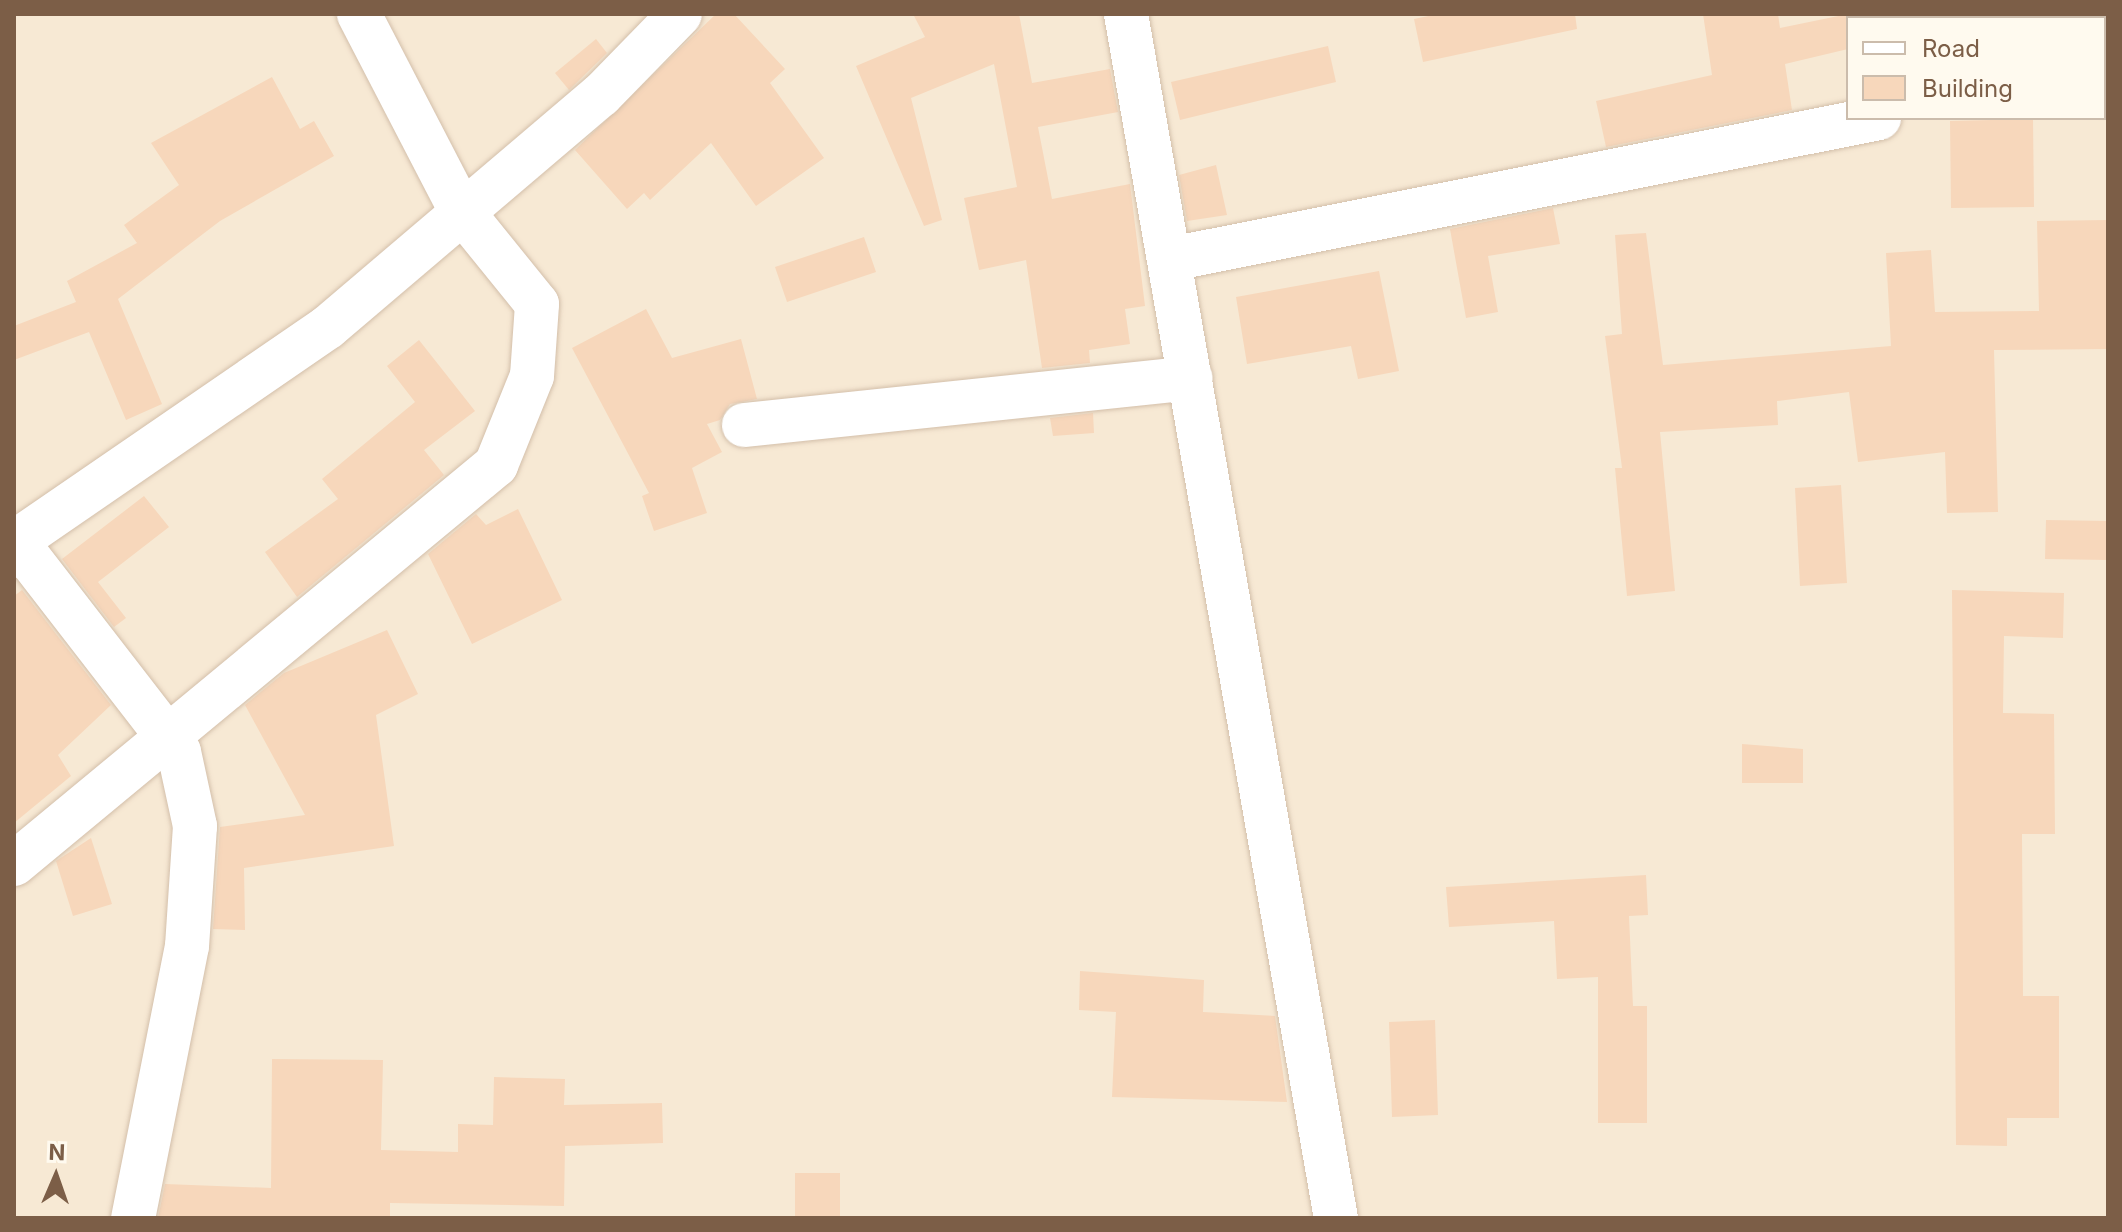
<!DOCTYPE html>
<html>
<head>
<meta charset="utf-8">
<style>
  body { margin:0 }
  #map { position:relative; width:2122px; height:1232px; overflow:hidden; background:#fff7e7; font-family:Inter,sans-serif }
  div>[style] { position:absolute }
  .residential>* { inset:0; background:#f7e9d4 }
  .building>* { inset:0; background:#f7d7bb }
  .roads { filter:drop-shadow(0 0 2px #d3bfaa) drop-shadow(0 0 2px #d3bfaa) }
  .minor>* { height:44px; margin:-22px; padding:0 22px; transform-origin:22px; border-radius:22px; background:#fff }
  span { translate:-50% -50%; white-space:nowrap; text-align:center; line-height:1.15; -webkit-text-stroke:7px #fffaef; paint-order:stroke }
  .frame { position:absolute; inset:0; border:16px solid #7c5e47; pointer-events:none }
  .legend { position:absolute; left:1846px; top:16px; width:260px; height:104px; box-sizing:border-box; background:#fffaef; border:2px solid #cbbcac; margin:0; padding:10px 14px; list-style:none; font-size:24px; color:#7c5e47 }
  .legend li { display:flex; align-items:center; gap:16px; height:40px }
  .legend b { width:40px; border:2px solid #cbbcac }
  .north { position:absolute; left:16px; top:1136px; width:80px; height:80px; -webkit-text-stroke:6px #fffaef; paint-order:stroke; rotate:2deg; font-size:22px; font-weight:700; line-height:32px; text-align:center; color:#7c5e47 }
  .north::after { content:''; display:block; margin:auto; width:28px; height:36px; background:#7c5e47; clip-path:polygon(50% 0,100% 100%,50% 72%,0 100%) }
</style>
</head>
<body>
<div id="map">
  <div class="residential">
    <i style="clip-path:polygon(evenodd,14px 14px,2108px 14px,2108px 1218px,14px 1218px,14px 14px,1848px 18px,2104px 18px,2104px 118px,1848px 118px,1848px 18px)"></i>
  </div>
  <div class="building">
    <i style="clip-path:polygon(716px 14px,734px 14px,785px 69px,770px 83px,824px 158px,756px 206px,711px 143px,650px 200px,644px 193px,627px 209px,575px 150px)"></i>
    <i style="clip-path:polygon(913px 14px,1019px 14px,1032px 83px,1110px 69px,1118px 112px,1038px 127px,1052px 199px,1130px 184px,1145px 306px,1125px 309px,1130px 344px,1089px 350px,1090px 363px,1042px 368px,1026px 260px,979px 270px,964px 198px,1017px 187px,994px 64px,911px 98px,942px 220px,924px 226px,856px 66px,925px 37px)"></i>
    <i style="clip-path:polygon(1438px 14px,1575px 14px,1577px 29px,1423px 62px,1414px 19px)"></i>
    <i style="clip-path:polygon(1703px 14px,1778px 14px,1780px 28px,1848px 14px,1848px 49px,1785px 64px,1792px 110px,1606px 147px,1596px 101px,1712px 75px)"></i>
    <i style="clip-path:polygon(596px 39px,607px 53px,569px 90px,555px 73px)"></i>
    <i style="clip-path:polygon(1328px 46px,1336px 82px,1180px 120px,1171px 82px)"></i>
    <i style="clip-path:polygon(272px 77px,300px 129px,314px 121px,334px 156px,220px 221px,118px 299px,162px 404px,126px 420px,89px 332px,14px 360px,14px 326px,76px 302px,67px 281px,137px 243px,124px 225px,179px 185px,151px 143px)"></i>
    <i style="clip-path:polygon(2033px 119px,2034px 207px,1951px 208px,1950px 121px)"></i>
    <i style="clip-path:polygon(1216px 165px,1227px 215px,1187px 221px,1179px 175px)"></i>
    <i style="clip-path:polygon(1553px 208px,1560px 244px,1488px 256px,1498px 312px,1466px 318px,1450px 229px)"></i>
    <i style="clip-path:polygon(2108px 220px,2108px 349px,1994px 350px,1998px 512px,1947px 513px,1945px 452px,1858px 462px,1849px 392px,1777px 401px,1778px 425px,1660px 432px,1675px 591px,1627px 596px,1615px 468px,1622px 468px,1605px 336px,1622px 334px,1615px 235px,1646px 233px,1663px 365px,1891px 346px,1886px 253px,1931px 250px,1935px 312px,2039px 311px,2037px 221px)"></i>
    <i style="clip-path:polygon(864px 237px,876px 272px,787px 302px,775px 267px)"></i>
    <i style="clip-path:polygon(1379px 271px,1399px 371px,1358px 379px,1351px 346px,1247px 364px,1236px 297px)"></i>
    <i style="clip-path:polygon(646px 309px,672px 358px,741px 339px,757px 399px,730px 404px,720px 420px,707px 424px,722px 452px,692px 468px,707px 513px,654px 531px,642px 496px,649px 493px,572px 348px)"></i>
    <i style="clip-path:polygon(419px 340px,475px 411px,424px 450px,444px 475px,297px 597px,265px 552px,338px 499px,322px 479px,415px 402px,387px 366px)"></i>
    <i style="clip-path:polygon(1093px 413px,1094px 433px,1053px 436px,1050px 418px)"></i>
    <i style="clip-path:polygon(1841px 485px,1847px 583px,1800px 586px,1795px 488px)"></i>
    <i style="clip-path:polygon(144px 496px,169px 527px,98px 582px,126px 618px,114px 627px,62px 559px)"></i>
    <i style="clip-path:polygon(518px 509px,562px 600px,472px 644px,428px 554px,476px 514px,486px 525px)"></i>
    <i style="clip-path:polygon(2046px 520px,2108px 521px,2108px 560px,2045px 559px)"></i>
    <i style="clip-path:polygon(22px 590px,111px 705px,58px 755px,71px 776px,14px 823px,14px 596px)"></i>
    <i style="clip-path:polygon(1952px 590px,2064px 593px,2063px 638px,2004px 636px,2003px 713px,2054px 714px,2055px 834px,2022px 834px,2023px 996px,2059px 996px,2059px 1118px,2007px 1118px,2007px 1146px,1956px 1145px)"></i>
    <i style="clip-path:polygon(387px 630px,418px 694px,376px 715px,394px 846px,244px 868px,245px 930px,213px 929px,220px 827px,305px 815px,245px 705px,284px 673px)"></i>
    <i style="clip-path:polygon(1742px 744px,1803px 749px,1803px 783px,1742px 783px)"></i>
    <i style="clip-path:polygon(91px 838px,112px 904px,73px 916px,56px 861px)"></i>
    <i style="clip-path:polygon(1646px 875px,1648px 915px,1629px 916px,1633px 1006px,1647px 1006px,1647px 1123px,1598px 1123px,1598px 977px,1557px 979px,1554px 921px,1449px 927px,1446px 887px)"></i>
    <i style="clip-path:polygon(1080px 971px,1204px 980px,1203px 1012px,1275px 1016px,1287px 1102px,1112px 1097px,1116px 1012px,1079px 1010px)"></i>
    <i style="clip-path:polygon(1435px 1020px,1438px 1115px,1392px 1117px,1389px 1022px)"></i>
    <i style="clip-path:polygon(272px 1059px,383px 1060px,381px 1150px,458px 1152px,458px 1124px,493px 1125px,494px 1077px,565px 1079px,564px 1105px,662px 1103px,663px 1143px,565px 1146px,564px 1206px,390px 1203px,390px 1216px,158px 1218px,165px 1184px,271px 1188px)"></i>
    <i style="clip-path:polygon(795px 1173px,840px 1173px,840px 1218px,795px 1218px)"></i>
  </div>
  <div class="roads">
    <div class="minor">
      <i style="left:1126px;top:14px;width:1222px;rotate:80.11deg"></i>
      <i style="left:2104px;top:92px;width:4px"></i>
      <i style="left:1171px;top:259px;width:722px;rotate:-11.26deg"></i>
      <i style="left:744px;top:425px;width:449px;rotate:-6deg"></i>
      <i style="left:23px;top:550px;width:255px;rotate:52.3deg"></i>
      <i style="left:179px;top:752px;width:76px;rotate:77.8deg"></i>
      <i style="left:195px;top:826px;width:120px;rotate:93.8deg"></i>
      <i style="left:187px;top:946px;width:277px;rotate:101.2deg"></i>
      <i style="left:14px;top:556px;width:11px;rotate:-34deg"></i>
      <i style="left:23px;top:550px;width:11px;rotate:-117deg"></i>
      <i style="left:18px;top:540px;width:376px;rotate:-34.5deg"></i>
      <i style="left:328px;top:327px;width:358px;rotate:-40.4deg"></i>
      <i style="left:601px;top:95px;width:113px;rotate:-45.7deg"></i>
      <i style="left:14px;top:864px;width:626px;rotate:-39.62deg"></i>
      <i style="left:496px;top:465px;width:96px;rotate:-68deg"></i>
      <i style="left:532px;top:376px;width:72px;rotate:-86deg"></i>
      <i style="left:537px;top:304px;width:122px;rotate:-129deg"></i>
      <i style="left:460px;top:209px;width:220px;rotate:-117.4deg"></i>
    </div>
  </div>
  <div class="frame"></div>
  <ul class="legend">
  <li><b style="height:10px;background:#fff"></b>Road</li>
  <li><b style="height:22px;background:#f7d7bb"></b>Building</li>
  </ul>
  <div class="north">N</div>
</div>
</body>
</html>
